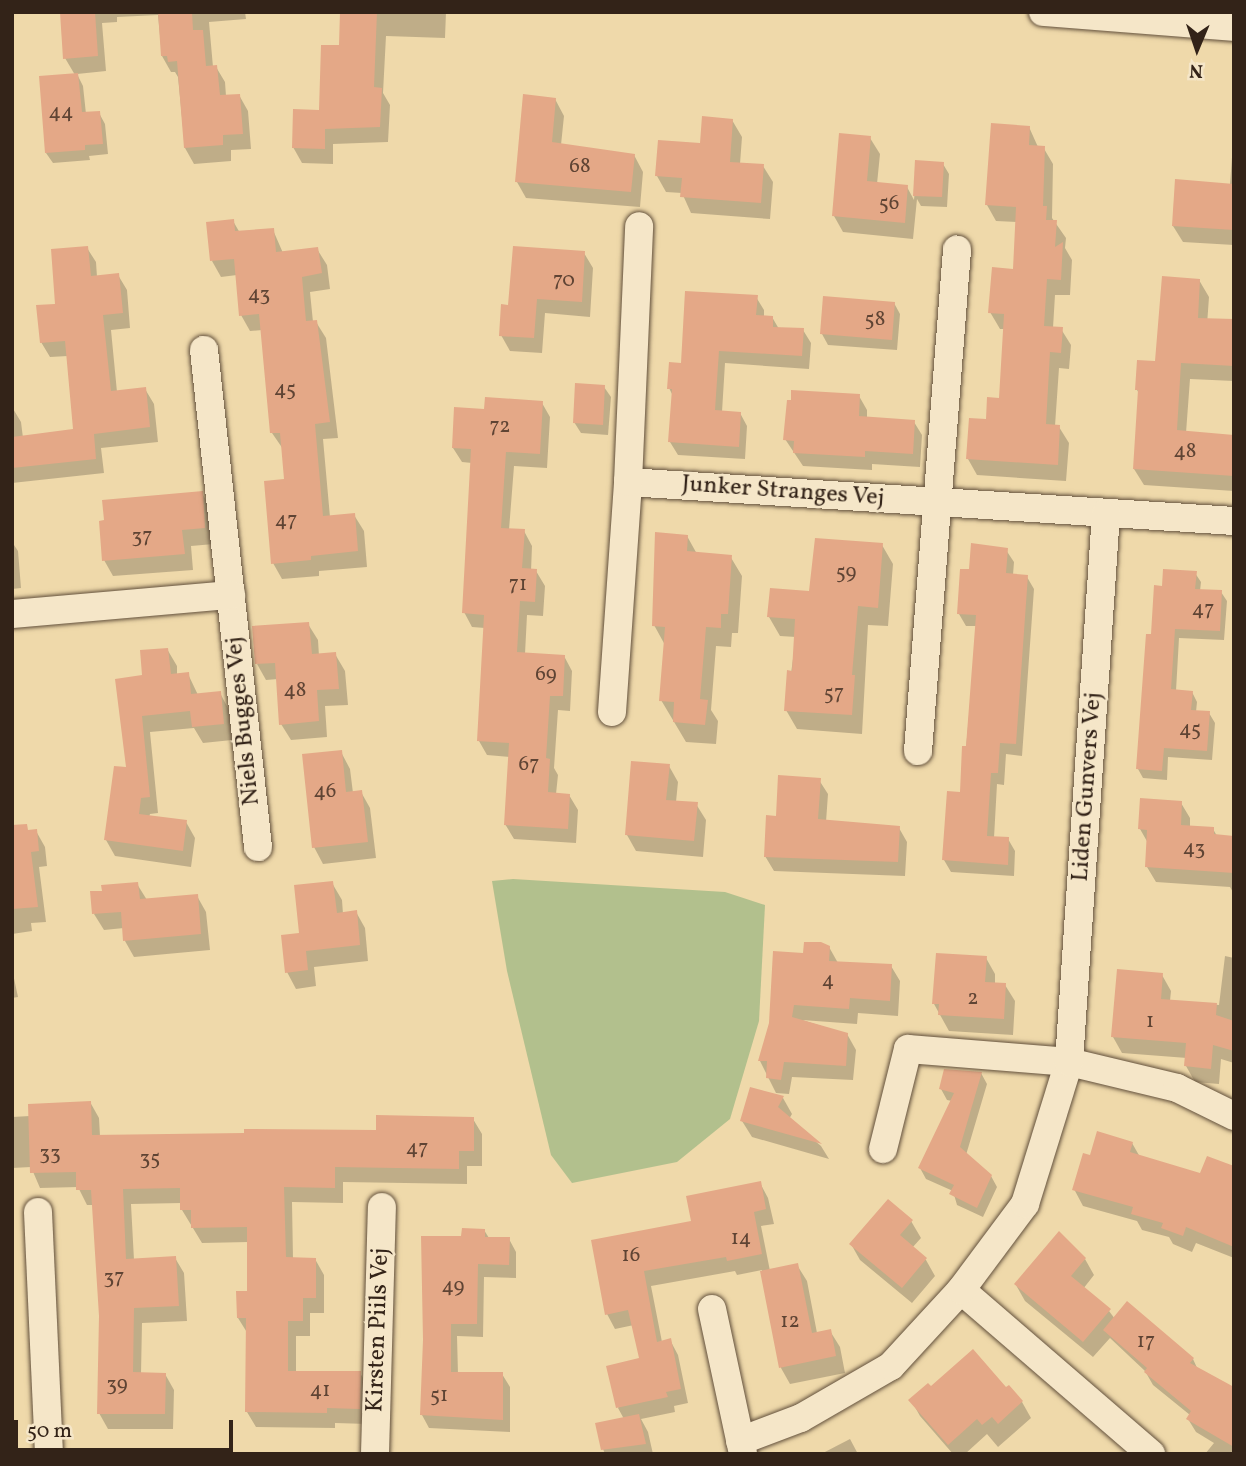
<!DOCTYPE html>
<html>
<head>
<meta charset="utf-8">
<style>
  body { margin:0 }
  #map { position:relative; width:1246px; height:1466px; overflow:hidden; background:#efd9aa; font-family:Vollkorn,serif }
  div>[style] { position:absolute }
  .green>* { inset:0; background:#b2c08d }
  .shadow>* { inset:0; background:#0003 }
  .building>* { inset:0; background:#e4a887 }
  .roads { filter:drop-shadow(0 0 2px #62503c) drop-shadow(0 0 2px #62503c) }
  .minor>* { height:28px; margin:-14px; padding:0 14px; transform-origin:14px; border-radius:14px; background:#f5e6c8 }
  span { translate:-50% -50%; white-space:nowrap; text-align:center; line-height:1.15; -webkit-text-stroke:5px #f5e6c8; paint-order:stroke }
  .number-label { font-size:21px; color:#5f4434 }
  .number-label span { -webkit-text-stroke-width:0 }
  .street-label { font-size:24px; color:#332318 }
  .frame { position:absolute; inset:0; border:14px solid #332318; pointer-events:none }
  .north { position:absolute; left:1162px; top:14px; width:70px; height:70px; -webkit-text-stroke:5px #f5e6c8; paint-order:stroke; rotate:182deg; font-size:19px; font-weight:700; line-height:28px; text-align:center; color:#332318 }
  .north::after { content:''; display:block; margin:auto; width:24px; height:32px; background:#332318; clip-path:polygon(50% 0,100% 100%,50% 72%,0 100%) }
  .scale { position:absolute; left:14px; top:1420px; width:219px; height:32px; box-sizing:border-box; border:4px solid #332318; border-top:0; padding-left:9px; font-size:21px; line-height:24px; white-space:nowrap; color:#332318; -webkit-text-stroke:5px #f5e6c8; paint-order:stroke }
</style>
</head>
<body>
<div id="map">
  <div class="green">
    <i style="clip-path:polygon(513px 879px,725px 892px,765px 905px,759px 1021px,730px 1119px,677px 1162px,572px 1183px,551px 1155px,507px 971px,492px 881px)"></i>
  </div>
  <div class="shadow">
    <i style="clip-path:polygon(62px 12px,245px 12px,246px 19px,209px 22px,213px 67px,216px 67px,225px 82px,226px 96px,239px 95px,248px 111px,251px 149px,231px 150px,231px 161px,194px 164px,185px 148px,178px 77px,175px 72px,171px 72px,162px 56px,158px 15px,117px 17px,117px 22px,102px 23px,106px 71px,77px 74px,83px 86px,86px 114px,99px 113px,105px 124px,108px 154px,89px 156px,90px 160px,53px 163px,46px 153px,75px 75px,65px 58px)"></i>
    <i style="clip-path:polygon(340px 12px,446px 12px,445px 38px,386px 36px,383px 93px,390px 105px,388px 142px,333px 144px,333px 164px,302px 163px,293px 147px,321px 111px,341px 47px)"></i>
    <i style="clip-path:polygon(555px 99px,564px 116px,561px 145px,634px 155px,643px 172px,640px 207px,526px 198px,517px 182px)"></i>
    <i style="clip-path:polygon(732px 120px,742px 137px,740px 164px,763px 166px,773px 182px,770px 219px,691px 213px,682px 193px,666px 192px,657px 176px)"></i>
    <i style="clip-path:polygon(1029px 127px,1038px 147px,1043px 147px,1053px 164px,1052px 218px,1066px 238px,1065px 248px,1072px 260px,1070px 295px,1055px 295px,1053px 328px,1061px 329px,1071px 345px,1069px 369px,1059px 368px,1055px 426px,1059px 427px,1069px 443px,1066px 481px,977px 475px,968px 459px,1001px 400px,1005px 329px,1000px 329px,990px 312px,1015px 271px,1017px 222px,996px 221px,987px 205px)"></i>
    <i style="clip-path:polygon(870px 138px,880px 154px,877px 184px,907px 187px,914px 200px,917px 162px,943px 164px,949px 174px,947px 207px,921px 206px,917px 199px,913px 239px,843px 232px,834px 216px)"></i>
    <i style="clip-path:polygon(1233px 143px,1234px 245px,1183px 242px,1173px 226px,1230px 185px)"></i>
    <i style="clip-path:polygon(233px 221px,240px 233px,273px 230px,283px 253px,317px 249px,327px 265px,330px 289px,310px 292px,313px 322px,316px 322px,326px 338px,338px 438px,323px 439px,330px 517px,354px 515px,364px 531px,367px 567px,319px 571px,319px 576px,282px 579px,273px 563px,286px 481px,283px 449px,272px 433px,262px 330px,250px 331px,241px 315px,237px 275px,221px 277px,212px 261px)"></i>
    <i style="clip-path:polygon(87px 248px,96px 262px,97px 277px,118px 275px,127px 290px,130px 328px,111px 330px,117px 392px,145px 389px,154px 404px,158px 442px,101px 448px,104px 473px,12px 483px,12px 407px,21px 422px,23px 438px,75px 430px,68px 356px,50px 357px,41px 342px)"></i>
    <i style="clip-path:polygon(584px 253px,593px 268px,590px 317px,545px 313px,542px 353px,510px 351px,501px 335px,510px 307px)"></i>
    <i style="clip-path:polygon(1199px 280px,1209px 297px,1207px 325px,1234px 326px,1234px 381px,1190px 379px,1186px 433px,1234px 437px,1234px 434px,1234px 491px,1144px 485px,1134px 469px,1140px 395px,1137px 390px,1157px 363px)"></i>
    <i style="clip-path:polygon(756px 297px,764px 310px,764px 317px,772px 317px,779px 329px,803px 330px,811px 343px,809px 369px,725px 363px,722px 412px,740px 413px,747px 426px,745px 459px,678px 455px,670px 442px,673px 396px,669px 388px,683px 364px)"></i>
    <i style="clip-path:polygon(894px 303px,900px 314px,897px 350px,828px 345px,822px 334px)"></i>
    <i style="clip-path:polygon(604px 387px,611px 397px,608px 435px,581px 433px,574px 422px)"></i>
    <i style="clip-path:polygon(859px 396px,867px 410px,867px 419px,914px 422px,922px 435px,920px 467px,872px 464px,872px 470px,803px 466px,785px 439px)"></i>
    <i style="clip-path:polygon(542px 403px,550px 417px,547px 468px,514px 466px,509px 530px,524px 531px,532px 546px,531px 571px,536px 571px,545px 586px,543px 616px,527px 615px,525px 654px,564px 656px,572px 671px,570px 711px,558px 710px,554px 768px,558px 775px,556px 794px,569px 795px,578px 810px,576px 843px,514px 839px,505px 824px,510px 757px,487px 755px,479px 741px,485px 628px,472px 627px,464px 612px,472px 463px,462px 462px,453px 448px,486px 411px)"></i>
    <i style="clip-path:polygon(202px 493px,211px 509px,214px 544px,191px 546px,193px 570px,113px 576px,104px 560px)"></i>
    <i style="clip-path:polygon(687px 536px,697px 554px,730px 556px,742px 576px,738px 633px,732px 633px,731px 647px,716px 646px,711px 710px,718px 721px,716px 744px,686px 742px,661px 700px,665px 645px,654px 625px)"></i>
    <i style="clip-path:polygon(12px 542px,18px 551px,21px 588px,12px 589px)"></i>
    <i style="clip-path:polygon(882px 545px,893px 564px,888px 626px,868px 625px,862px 734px,797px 729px,786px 710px,796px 637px,780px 636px,769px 617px)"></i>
    <i style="clip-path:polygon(1006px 550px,1014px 562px,1013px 575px,1027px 577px,1034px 589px,1022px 756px,1006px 754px,1004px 785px,997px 784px,994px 838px,1008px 839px,1015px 851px,1014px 876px,951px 872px,944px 860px,962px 793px,977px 626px,966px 626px,959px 614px,971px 571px)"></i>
    <i style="clip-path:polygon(1195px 573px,1201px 582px,1200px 591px,1221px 592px,1227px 601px,1224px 640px,1179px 638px,1176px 691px,1192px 692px,1197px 702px,1196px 712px,1209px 713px,1215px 723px,1212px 760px,1168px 757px,1167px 780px,1143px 778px,1138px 769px,1152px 636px,1163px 588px)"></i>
    <i style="clip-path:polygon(308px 624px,318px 640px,319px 656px,335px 654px,345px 671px,348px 705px,325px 706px,327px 737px,291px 740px,281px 724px,278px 679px,266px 680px,257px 664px)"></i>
    <i style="clip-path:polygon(167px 649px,177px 666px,177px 675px,188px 674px,198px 695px,220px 693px,229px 710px,232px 740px,203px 743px,194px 728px,150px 732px,158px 813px,150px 814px,149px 817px,186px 822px,195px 838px,191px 867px,115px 856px,106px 840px,128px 769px,144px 677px)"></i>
    <i style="clip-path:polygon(341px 752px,350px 769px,353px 793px,361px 792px,370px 808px,376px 858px,323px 864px,314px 847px)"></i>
    <i style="clip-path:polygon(669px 766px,678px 782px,676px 802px,696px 804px,706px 820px,703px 857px,636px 851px,627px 835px)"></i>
    <i style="clip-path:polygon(819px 780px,828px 794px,826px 822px,899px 828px,907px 842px,905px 876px,774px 871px,765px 856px,777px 818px)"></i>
    <i style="clip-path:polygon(1181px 803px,1190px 818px,1190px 828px,1213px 829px,1217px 836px,1234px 837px,1234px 894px,1230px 887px,1156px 882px,1147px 867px,1148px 843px,1140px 829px)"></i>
    <i style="clip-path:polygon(12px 827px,13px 832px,36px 831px,45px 847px,47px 866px,39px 867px,46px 922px,31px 923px,32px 931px,12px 934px)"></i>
    <i style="clip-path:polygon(332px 883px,342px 900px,343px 914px,356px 912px,365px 928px,368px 961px,314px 967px,316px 986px,296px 989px,287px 972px,301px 935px)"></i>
    <i style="clip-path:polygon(137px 884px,147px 900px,197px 896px,206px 912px,210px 950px,134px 957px,125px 941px,124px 928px,104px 930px,94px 914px,104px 892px)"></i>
    <i style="clip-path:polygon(829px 947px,838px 963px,891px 966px,900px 981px,898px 1016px,858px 1013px,857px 1024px,802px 1020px,847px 1034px,856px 1050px,853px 1080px,792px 1077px,789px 1094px,776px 1093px,760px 1061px,805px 955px)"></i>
    <i style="clip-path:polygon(1225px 956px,1234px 958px,1234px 1063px,1221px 1059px,1219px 1084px,1195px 1082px,1186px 1066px,1187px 1058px,1122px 1053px,1113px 1037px,1162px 975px,1171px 991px,1170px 1001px,1219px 1005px)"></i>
    <i style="clip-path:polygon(986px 958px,995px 974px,995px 984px,1005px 985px,1015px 1001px,1013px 1035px,949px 1031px,934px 1004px)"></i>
    <i style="clip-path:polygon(12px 969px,18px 997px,12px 998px)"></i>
    <i style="clip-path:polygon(981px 1073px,987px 1084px,966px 1155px,991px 1176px,997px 1187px,983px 1217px,957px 1205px,953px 1191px,926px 1179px,920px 1168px,952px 1101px,947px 1100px,941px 1089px)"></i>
    <i style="clip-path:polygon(751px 1089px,783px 1098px,792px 1114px,789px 1119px,821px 1146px,829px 1159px,752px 1137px,742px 1121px)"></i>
    <i style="clip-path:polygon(90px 1102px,99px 1118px,100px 1136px,378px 1132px,473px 1119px,482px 1134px,482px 1166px,467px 1166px,467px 1184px,343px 1182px,343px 1203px,292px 1202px,293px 1259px,315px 1259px,324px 1275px,324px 1313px,310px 1313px,310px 1336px,296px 1336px,296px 1372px,360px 1373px,369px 1388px,368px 1424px,335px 1423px,335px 1428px,256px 1427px,247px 1412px,248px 1334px,238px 1318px,248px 1293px,249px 1242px,202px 1243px,182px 1210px,182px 1203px,131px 1204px,134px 1260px,175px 1258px,184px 1273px,187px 1321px,142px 1323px,141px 1374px,165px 1374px,174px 1390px,173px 1429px,108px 1429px,99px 1413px,100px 1316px,94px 1205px,87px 1205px,78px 1187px,40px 1188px,31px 1167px,12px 1168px,12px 1117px,30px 1116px)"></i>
    <i style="clip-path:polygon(1132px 1143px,1140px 1157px,1201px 1175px,1234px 1168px,1234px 1258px,1196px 1243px,1192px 1252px,1173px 1244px,1169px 1237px,1142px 1230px,1137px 1221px,1083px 1206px,1074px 1189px,1091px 1157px)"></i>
    <i style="clip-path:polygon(760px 1183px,768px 1198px,774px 1224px,761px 1226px,770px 1271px,797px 1265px,807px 1281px,817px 1333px,830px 1331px,840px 1347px,845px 1373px,790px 1384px,781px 1368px,762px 1270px,737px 1275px,735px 1271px,651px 1286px,662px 1342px,670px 1340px,678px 1355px,688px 1403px,674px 1406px,675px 1412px,641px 1419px,648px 1432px,653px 1454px,605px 1454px,603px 1449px,624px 1419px,618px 1408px,641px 1360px,634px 1325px,615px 1329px,607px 1314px,593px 1242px,693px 1222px)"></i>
    <i style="clip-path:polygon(911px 1221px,921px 1238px,912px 1248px,926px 1260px,935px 1276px,912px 1303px,860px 1260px,851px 1244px)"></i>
    <i style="clip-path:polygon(484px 1230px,489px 1238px,509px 1239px,516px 1252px,516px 1278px,484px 1277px,483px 1337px,457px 1336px,458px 1374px,502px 1374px,510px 1387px,510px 1432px,429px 1428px,422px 1415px,463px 1238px)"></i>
    <i style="clip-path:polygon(1085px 1259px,1094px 1275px,1083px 1289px,1109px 1311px,1115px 1319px,1193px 1359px,1198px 1370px,1234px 1389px,1234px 1454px,1205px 1454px,1214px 1443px,1196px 1432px,1188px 1419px,1190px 1415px,1153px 1385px,1145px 1371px,1110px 1338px,1093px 1357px,1025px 1301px,1016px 1285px)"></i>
    <i style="clip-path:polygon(931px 1388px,1006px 1390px,1022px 1402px,1031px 1418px,998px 1447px,987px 1434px,965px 1454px,953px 1454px,920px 1416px,911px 1400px)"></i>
    <i style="clip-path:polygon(850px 1439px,858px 1454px,821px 1454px)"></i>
  </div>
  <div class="building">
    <i style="clip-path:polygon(60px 12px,95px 12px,98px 56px,63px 59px)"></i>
    <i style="clip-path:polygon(158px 12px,192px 12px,193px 30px,203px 30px,206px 66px,217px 65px,220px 95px,240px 94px,243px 134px,223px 135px,223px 145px,184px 148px,177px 61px,168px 62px,167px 56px,161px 56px)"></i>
    <i style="clip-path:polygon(340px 12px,377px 12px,374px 87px,382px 88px,380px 127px,325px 129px,325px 149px,292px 148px,293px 109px,319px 110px,321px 45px,339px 45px)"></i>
    <i style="clip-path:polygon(78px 73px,82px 112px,100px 111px,103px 144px,85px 145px,85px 150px,45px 153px,39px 76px)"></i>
    <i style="clip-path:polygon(523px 94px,556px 98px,552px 142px,635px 154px,631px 192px,515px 182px)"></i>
    <i style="clip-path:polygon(702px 116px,733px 119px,730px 162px,764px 164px,761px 203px,680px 197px,682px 178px,655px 176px,658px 140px,700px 143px)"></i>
    <i style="clip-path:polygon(991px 123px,1030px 126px,1029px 145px,1045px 146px,1043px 206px,1047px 206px,1046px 220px,1057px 220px,1055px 247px,1063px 242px,1061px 280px,1047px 279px,1044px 326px,1063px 327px,1061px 353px,1050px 352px,1046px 424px,1060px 425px,1058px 465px,966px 459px,969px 418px,986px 419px,987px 397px,999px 398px,1004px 314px,988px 313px,992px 267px,1013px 269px,1016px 207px,985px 205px)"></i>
    <i style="clip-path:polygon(839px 133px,871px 136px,867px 181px,908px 185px,905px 223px,832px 216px)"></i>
    <i style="clip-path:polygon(915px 160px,944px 162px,942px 197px,913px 196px)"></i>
    <i style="clip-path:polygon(1175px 179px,1234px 184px,1234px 230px,1172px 226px)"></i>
    <i style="clip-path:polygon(234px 219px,235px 231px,274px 228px,276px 252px,318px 247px,322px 273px,302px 277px,306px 321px,317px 320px,330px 422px,315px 424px,323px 516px,355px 513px,358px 551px,311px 556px,311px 560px,271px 564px,264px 481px,284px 479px,280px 433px,270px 433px,259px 314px,239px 316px,234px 259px,210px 261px,206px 222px)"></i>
    <i style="clip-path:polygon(88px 246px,91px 276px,119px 273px,123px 313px,103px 315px,111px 391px,146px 387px,150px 427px,94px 434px,96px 459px,12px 468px,12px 437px,73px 429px,65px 341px,40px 343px,36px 305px,55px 304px,51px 249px)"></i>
    <i style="clip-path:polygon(513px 246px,585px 251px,582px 302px,537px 299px,534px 338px,499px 336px,501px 304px,508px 305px)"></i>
    <i style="clip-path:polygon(1162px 276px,1200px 279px,1198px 318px,1234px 319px,1234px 366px,1181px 363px,1177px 430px,1234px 435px,1234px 476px,1133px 469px,1138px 390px,1135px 390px,1137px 360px,1155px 361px)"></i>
    <i style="clip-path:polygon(685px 291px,758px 295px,756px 315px,773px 316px,773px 327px,804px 328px,802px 356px,719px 351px,715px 410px,741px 412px,739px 447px,668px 442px,672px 389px,667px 389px,669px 362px,681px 363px)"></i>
    <i style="clip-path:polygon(823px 296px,895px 302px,892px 340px,820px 334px)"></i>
    <i style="clip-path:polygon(575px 383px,605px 385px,603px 425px,573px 423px)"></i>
    <i style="clip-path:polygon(791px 390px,860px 394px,859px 416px,915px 420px,913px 454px,865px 451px,865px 457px,793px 453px,794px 441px,783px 440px,787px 400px,791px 400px)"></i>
    <i style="clip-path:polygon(485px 397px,543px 401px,540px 454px,506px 452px,501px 528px,525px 529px,522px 568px,537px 569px,535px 602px,520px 601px,517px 652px,565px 655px,563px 696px,550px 696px,546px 758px,550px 759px,548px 792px,570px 794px,568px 829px,504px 825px,509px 743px,477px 741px,484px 615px,462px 613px,471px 449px,452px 448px,454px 407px,484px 409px)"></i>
    <i style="clip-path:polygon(203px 491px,205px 528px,182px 530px,185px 554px,102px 561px,99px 521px,104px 520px,102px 500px)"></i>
    <i style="clip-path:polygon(655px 532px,688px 535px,687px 551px,732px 555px,728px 614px,721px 614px,721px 628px,706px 627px,700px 699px,708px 700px,705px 725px,673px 722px,674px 702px,659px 701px,665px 627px,652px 626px)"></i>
    <i style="clip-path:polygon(815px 538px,883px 543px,878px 608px,858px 606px,852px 675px,855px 675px,852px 715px,784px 711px,787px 670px,792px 671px,795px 619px,767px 617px,770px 588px,809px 591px)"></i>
    <i style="clip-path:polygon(971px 543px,1008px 548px,1006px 573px,1028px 575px,1016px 744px,1000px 743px,998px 773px,991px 773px,987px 836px,1009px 837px,1008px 865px,942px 860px,947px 791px,960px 792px,962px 746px,966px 746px,976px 615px,957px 614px,960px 569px,969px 569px)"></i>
    <i style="clip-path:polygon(1163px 569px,1197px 571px,1195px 589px,1222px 590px,1220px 631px,1175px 629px,1171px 689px,1193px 691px,1191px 710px,1210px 711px,1207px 751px,1164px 748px,1162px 771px,1136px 769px,1146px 634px,1151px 634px,1154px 585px,1162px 586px)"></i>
    <i style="clip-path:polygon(309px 622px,312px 654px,336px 652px,339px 689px,317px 690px,319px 721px,279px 725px,275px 663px,255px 664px,252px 626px)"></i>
    <i style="clip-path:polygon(168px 648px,171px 674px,189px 672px,191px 694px,221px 691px,224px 724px,192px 727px,190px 711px,142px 716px,150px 797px,141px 798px,139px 814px,187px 820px,183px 851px,104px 840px,114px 766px,126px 767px,115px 679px,142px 675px,140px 650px)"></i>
    <i style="clip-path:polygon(342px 750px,346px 792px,362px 790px,368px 842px,312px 848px,302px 754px)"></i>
    <i style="clip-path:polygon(631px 761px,670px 764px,666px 800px,698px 802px,694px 841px,625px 835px)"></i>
    <i style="clip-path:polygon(778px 775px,821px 778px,818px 819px,900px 826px,898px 862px,764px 857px,766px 815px,776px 816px)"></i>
    <i style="clip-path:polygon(1140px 798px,1182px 801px,1181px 825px,1214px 827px,1214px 834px,1234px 836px,1234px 873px,1145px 867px,1147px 830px,1138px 829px)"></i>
    <i style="clip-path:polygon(27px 824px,28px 830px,37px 829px,39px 851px,31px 852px,38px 907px,12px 909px,12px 825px)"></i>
    <i style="clip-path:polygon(333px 881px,337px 913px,357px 910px,360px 945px,306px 951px,308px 970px,285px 973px,281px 935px,299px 933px,294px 885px)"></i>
    <i style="clip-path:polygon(138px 882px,140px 899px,198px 894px,201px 934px,123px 941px,121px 912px,92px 914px,90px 891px,102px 891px,101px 885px)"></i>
    <i style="clip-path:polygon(804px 942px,821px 942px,830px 946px,829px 961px,892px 964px,890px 1001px,850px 998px,849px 1009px,794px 1005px,792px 1017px,848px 1033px,846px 1066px,784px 1062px,781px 1080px,766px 1078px,767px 1061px,758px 1061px,769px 1023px,773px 951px,803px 953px)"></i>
    <i style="clip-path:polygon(936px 953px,987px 956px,985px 982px,1006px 983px,1004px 1019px,938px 1015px,939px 1004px,932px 1004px)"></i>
    <i style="clip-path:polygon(1117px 969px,1163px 973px,1161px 999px,1217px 1003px,1216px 1015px,1234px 1021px,1234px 1051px,1213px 1045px,1211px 1069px,1184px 1066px,1186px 1043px,1111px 1037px)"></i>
    <i style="clip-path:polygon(944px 1069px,982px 1072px,960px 1147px,992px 1175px,977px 1208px,949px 1194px,954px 1185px,918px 1168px,954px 1093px,939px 1089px)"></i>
    <i style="clip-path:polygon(750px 1087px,784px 1096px,778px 1107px,822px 1144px,740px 1121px)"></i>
    <i style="clip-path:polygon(91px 1101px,92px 1135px,244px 1133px,244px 1129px,376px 1130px,376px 1115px,474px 1117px,474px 1151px,459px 1151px,459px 1169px,335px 1167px,335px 1188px,284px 1187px,286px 1257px,316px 1258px,316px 1298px,303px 1298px,303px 1321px,288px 1321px,288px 1371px,361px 1371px,360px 1409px,327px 1408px,327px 1413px,245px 1412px,246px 1318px,237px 1318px,236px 1291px,247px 1291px,247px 1227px,191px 1228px,191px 1210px,180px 1210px,180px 1188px,123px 1189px,126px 1259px,176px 1256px,179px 1306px,134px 1308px,133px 1372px,166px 1373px,165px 1414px,97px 1414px,99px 1316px,91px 1190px,76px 1190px,76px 1172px,30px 1173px,28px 1104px)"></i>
    <i style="clip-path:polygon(1097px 1131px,1133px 1142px,1130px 1152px,1200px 1173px,1207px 1156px,1234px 1166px,1234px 1247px,1186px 1227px,1183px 1236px,1161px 1228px,1163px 1223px,1131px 1214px,1133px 1207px,1072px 1190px,1083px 1153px,1090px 1155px)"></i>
    <i style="clip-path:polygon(761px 1181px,766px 1209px,754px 1212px,762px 1254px,727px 1261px,726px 1257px,644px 1271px,657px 1342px,671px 1338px,681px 1389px,666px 1392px,668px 1397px,616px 1408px,606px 1366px,639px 1358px,628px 1310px,605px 1315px,591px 1240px,691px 1221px,686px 1196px)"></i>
    <i style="clip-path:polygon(888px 1199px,913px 1220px,900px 1235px,927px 1258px,902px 1288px,849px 1244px)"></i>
    <i style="clip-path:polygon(462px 1228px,485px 1229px,485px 1237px,510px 1237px,509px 1265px,478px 1264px,477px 1324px,451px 1324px,451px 1372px,503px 1372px,503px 1420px,420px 1415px,423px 1340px,421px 1236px,461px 1236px)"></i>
    <i style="clip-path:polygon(1059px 1231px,1086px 1258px,1071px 1276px,1111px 1309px,1083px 1342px,1014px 1284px)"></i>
    <i style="clip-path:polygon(798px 1263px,812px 1333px,831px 1329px,836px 1356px,779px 1368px,760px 1271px)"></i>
    <i style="clip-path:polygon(1127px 1301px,1194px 1358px,1190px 1363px,1234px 1387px,1234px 1447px,1186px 1419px,1191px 1411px,1144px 1372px,1147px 1368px,1103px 1330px)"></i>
    <i style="clip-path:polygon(973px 1349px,1006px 1387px,1009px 1385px,1023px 1401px,998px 1424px,992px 1417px,982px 1425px,977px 1419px,948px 1445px,908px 1400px,928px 1383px,931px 1386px)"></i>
    <i style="clip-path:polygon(639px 1414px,646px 1444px,601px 1450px,595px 1423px)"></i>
  </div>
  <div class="roads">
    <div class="minor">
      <i style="left:1043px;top:12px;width:192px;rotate:4.5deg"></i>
      <i style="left:204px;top:350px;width:500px;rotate:83.8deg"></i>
      <i style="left:628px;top:482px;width:607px;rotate:3.68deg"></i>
      <i style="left:12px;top:614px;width:220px;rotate:-5deg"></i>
      <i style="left:612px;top:712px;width:231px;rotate:-86deg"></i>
      <i style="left:628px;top:482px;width:256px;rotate:-87.5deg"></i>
      <i style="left:918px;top:751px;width:503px;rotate:-85.55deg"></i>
      <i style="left:883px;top:1149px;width:103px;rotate:-76deg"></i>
      <i style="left:908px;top:1049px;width:162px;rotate:4.6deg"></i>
      <i style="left:1069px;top:1062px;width:111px;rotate:13.5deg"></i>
      <i style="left:1177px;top:1088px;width:64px;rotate:26.2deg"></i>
      <i style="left:38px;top:1212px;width:242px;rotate:87.4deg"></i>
      <i style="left:961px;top:1290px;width:251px;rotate:40.8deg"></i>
      <i style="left:712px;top:1309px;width:148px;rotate:77.9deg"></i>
      <i style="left:740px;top:1441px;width:65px;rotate:-20.7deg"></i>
      <i style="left:801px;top:1418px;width:104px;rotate:-30deg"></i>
      <i style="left:891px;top:1366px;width:103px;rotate:-47.4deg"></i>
      <i style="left:961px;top:1290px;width:107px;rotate:-53.3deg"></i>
      <i style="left:1025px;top:1204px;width:149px;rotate:-72.8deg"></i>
      <i style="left:1069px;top:1062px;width:550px;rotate:-86.14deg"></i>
      <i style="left:375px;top:1454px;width:247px;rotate:-88.4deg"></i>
    </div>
  </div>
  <div class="number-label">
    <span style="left:61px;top:113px">44</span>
    <span style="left:580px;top:167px">68</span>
    <span style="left:889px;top:204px">56</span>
    <span style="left:564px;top:281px">70</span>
    <span style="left:259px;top:295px">43</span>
    <span style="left:875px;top:320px">58</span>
    <span style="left:285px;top:390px">45</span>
    <span style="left:500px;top:427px">72</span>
    <span style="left:1185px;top:452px">48</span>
    <span style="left:286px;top:521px">47</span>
    <span style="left:142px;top:537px">37</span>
    <span style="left:846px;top:573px">59</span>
    <span style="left:518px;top:585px">71</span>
    <span style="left:1203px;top:610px">47</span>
    <span style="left:546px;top:675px">69</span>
    <span style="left:295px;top:691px">48</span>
    <span style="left:834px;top:694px">57</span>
    <span style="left:1190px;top:730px">45</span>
    <span style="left:529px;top:765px">67</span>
    <span style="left:325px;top:792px">46</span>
    <span style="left:1194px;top:849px">43</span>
    <span style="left:828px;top:981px">4</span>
    <span style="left:973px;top:999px">2</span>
    <span style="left:1150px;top:1022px">1</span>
    <span style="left:417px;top:1149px">47</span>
    <span style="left:50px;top:1154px">33</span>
    <span style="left:150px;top:1159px">35</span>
    <span style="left:741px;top:1239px">14</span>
    <span style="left:631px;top:1256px">16</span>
    <span style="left:114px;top:1278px">37</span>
    <span style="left:453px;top:1287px">49</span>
    <span style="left:790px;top:1322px">12</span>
    <span style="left:1146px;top:1342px">17</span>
    <span style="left:117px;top:1385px">39</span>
    <span style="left:320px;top:1391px">41</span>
    <span style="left:439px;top:1396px">51</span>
  </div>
  <div class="street-label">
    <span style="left:783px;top:492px;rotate:4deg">Junker Stranges Vej</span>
    <span style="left:244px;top:721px;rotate:-96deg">Niels Bugges Vej</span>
    <span style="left:1088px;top:787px;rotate:-86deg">Liden Gunvers Vej</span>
    <span style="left:379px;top:1330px;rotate:-88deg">Kirsten Piils Vej</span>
  </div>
  <div class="frame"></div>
  <div class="north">N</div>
  <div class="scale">50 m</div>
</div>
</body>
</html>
